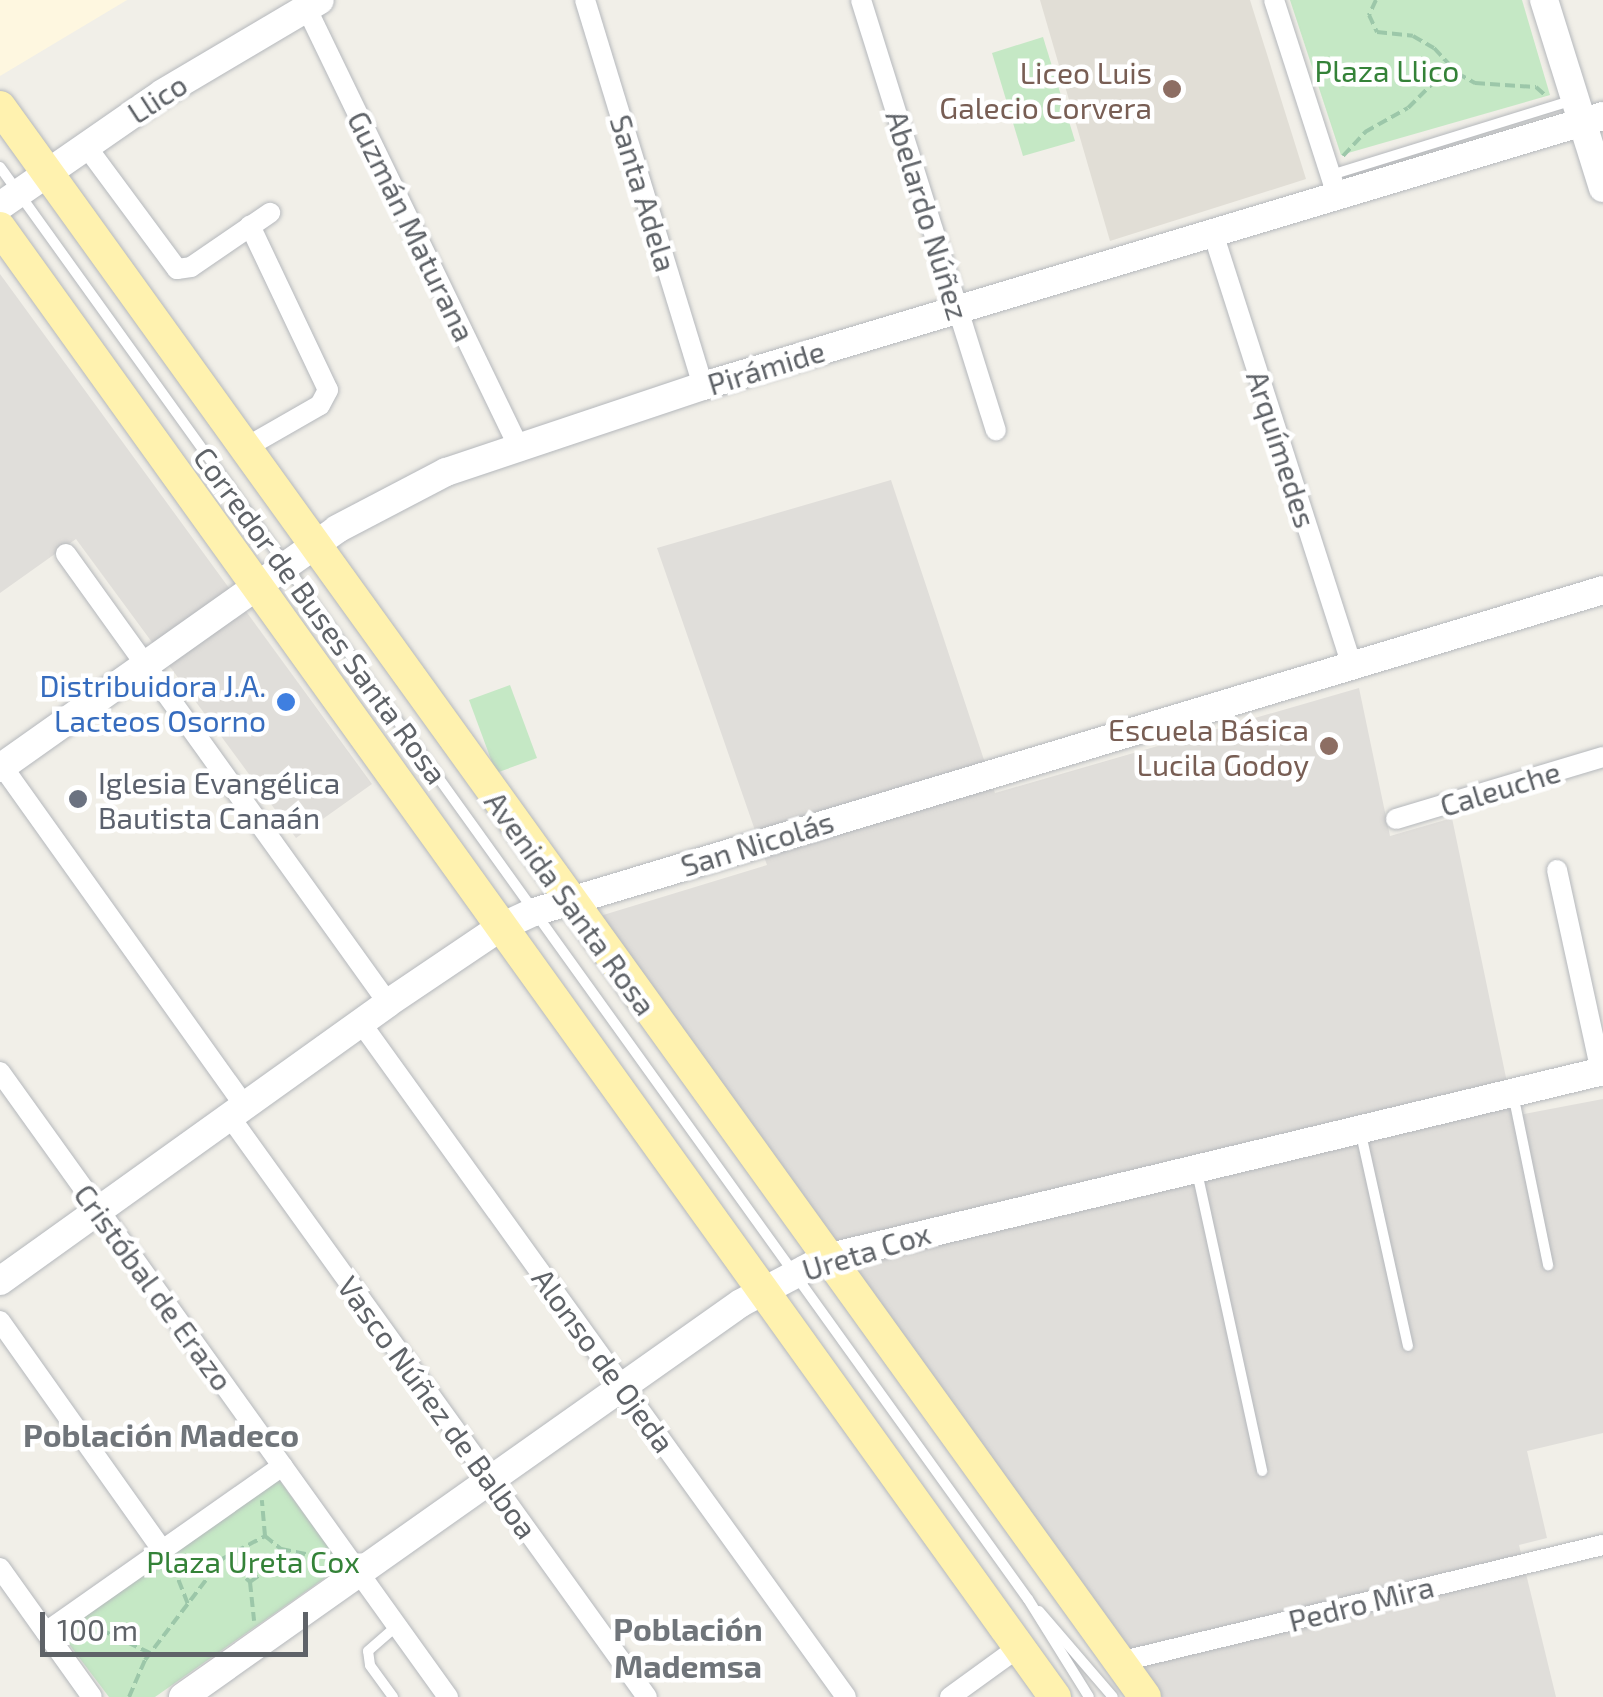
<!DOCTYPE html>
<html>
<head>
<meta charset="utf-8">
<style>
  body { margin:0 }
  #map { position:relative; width:1603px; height:1697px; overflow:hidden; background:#f1efe8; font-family:"Exo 2",sans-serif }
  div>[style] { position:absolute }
  .commercial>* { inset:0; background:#fef7e0 }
  .industrial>* { inset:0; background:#e0deda }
  .education>* { inset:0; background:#e1ded6 }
  .green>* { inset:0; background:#c5e8c5 }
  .path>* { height:4px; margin-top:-2px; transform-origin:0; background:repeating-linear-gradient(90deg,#9cc7a9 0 10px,transparent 0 15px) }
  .roads { filter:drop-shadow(0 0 2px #b5b8bc) drop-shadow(0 0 2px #b5b8bc) }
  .lane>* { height:10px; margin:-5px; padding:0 5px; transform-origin:5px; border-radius:5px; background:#fff }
  .street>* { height:20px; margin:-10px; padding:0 10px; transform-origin:10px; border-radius:10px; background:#fff }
  .secondary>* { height:28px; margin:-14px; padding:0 14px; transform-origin:14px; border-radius:14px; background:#fff }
  .primary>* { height:32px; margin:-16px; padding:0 16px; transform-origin:16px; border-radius:16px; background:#fff2af }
  .dots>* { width:28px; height:28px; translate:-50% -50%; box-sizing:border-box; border:5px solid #fff; border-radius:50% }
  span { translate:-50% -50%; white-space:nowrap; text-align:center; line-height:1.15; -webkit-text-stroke:9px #fff; paint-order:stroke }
  .park-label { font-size:30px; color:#348238 }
  .education-label { font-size:30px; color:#785e54 }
  .right { translate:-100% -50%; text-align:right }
  .street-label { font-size:30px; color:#5f6368 }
  .shop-label { font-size:30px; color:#366cbe }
  .worship-label { font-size:30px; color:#5b616d }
  .left { translate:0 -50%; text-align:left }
  .neighbourhood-label { font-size:32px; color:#70757a; font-weight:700 }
  .scale { position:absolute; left:40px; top:1612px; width:268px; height:45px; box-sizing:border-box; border:5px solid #5f6368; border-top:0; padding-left:12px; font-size:30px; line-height:35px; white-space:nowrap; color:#5f6368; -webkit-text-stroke:8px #fff; paint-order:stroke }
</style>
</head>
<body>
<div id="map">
  <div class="commercial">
    <i style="clip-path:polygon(0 0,127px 0,0 76px)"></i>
  </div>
  <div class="industrial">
    <i style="clip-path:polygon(0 274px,372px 784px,296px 838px,76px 539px,0 593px)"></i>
    <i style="clip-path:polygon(891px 480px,995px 793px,1359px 688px,1390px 836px,1452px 818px,1514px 1116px,1603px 1099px,1603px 1433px,1527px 1451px,1547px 1538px,1519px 1545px,1556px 1697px,1162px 1697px,600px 916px,767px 865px,657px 548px)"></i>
  </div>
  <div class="education">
    <i style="clip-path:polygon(1040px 0,1250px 0,1306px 179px,1110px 241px)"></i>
  </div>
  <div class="green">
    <i style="clip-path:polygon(1290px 0,1522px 0,1550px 95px,1341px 155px)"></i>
    <i style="clip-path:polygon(1043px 37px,1075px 141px,1023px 156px,992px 53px)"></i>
    <i style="clip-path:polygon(510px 685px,537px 758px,496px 773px,469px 700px)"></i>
    <i style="clip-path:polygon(277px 1477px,342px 1566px,155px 1697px,109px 1697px,59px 1631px)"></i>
  </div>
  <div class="path">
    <i style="left:1376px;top:0;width:17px;rotate:115deg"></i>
    <i style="left:1369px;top:15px;width:19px;rotate:65deg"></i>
    <i style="left:1377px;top:32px;width:36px;rotate:6deg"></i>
    <i style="left:1413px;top:36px;width:24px;rotate:30deg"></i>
    <i style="left:1434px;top:48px;width:34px;rotate:47deg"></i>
    <i style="left:1457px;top:73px;width:21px;rotate:29deg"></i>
    <i style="left:1475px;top:83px;width:61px;rotate:3.8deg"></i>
    <i style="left:1536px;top:87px;width:12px;rotate:42deg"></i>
    <i style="left:1343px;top:156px;width:33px;rotate:-47deg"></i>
    <i style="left:1365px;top:132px;width:49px;rotate:-29.2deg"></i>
    <i style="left:1408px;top:108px;width:45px;rotate:-45deg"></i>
    <i style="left:1440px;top:76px;width:17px;rotate:-73deg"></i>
    <i style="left:265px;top:1536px;width:21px;rotate:39deg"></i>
    <i style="left:281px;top:1549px;width:45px;rotate:11.6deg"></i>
    <i style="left:231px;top:1553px;width:16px;rotate:75deg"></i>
    <i style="left:235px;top:1568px;width:21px;rotate:43deg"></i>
    <i style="left:250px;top:1582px;width:39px;rotate:84deg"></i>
    <i style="left:173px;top:1566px;width:41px;rotate:68.5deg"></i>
    <i style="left:250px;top:1582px;width:22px;rotate:-36deg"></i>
    <i style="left:268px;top:1569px;width:24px;rotate:-57deg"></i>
    <i style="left:87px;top:1623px;width:70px;rotate:25.5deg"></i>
    <i style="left:129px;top:1697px;width:40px;rotate:-66.6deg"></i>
    <i style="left:145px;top:1660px;width:127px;rotate:-52.7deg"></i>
    <i style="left:222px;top:1559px;width:49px;rotate:-28.1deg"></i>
    <i style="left:265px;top:1536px;width:36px;rotate:-95deg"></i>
  </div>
  <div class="roads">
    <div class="lane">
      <i style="left:0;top:167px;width:1763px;rotate:54.33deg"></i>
      <i style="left:1028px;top:1599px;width:115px;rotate:58.1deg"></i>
      <i style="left:1331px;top:175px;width:253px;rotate:-17.2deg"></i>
      <i style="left:1513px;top:1094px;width:175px;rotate:78.4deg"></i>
      <i style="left:1361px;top:1134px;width:217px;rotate:77.5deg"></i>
      <i style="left:1197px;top:1172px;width:306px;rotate:77.7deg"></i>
      <i style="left:1039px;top:1611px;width:113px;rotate:49.3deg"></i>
      <i style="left:393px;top:1697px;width:39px;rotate:-126deg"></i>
      <i style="left:370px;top:1665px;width:14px;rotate:-98deg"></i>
      <i style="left:368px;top:1651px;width:38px;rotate:-41deg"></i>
    </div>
    <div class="street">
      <i style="left:585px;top:0;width:404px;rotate:73deg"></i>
      <i style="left:861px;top:0;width:451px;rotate:72.6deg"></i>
      <i style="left:1274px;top:0;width:205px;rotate:72.1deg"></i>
      <i style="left:306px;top:7px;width:485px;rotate:64.2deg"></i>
      <i style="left:86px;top:146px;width:153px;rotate:53.5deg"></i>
      <i style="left:177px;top:269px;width:14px;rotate:-8deg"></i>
      <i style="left:191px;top:267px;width:96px;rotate:-34.4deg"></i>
      <i style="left:1213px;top:233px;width:455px;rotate:72.2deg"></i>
      <i style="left:245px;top:448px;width:86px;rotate:-29.8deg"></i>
      <i style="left:320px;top:405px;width:17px;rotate:-62deg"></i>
      <i style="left:328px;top:390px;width:182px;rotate:-115.4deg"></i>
      <i style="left:66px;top:554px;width:553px;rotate:54.35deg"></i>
      <i style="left:0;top:763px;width:422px;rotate:54.5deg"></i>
      <i style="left:1396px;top:819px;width:216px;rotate:-16.7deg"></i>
      <i style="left:1557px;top:870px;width:207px;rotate:77.7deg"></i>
      <i style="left:361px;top:1023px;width:830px;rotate:54.26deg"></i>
      <i style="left:0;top:1072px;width:769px;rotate:54.37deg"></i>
      <i style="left:230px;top:1117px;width:714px;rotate:54.29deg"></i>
      <i style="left:0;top:1321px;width:281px;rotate:54.7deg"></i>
      <i style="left:0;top:1568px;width:158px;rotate:54.5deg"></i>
      <i style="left:46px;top:1632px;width:289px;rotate:-35.1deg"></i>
      <i style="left:1119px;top:1662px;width:498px;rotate:-13.6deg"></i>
      <i style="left:950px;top:1697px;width:85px;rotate:-35.9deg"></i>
    </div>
    <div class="secondary">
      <i style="left:1544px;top:0;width:197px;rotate:72.6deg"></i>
      <i style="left:0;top:206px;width:198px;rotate:-34.7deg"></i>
      <i style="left:163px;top:93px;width:182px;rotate:-30.6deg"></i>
      <i style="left:0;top:768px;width:413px;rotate:-35.3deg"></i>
      <i style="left:337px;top:529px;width:123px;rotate:-27.6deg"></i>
      <i style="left:446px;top:472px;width:271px;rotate:-18.5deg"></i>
      <i style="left:703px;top:386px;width:940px;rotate:-16.7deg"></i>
      <i style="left:0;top:1281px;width:477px;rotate:-35.6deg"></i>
      <i style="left:388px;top:1003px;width:134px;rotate:-34deg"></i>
      <i style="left:499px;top:928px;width:38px;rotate:-25deg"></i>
      <i style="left:534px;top:912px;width:1116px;rotate:-16.76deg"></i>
      <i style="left:183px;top:1697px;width:683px;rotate:-35.23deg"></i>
      <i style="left:741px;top:1303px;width:96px;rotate:-27.9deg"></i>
      <i style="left:826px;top:1258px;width:799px;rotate:-13.53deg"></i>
    </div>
    <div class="primary">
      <i style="left:0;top:107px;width:1959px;rotate:54.24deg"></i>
      <i style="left:0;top:228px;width:1809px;rotate:54.32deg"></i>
    </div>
  </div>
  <div class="dots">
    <i style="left:1172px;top:89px;background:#8d6e63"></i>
    <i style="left:286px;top:702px;background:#3f7fe0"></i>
    <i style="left:1329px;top:746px;background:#8d6e63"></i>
    <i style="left:78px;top:799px;background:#6b7280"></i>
  </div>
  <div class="park-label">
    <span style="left:1387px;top:70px">Plaza Llico</span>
    <span style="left:253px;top:1561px">Plaza Ureta Cox</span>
  </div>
  <div class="education-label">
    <span class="right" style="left:1152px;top:89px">Liceo Luis<br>Galecio Corvera</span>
    <span class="right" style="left:1309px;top:746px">Escuela Básica<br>Lucila Godoy</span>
  </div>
  <div class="street-label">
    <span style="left:157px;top:98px;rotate:-33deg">Llico</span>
    <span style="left:644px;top:193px;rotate:73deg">Santa Adela</span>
    <span style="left:928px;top:215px;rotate:73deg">Abelardo Núñez</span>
    <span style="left:412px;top:226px;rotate:64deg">Guzmán Maturana</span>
    <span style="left:766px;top:367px;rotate:-17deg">Pirámide</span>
    <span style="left:1282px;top:449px;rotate:72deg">Arquímedes</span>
    <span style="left:321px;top:615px;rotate:54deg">Corredor de Buses Santa Rosa</span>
    <span style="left:1500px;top:788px;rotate:-17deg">Caleuche</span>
    <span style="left:757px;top:843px;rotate:-17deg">San Nicolás</span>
    <span style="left:571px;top:903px;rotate:54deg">Avenida Santa Rosa</span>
    <span style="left:866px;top:1251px;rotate:-17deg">Ureta Cox</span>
    <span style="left:154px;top:1287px;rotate:54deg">Cristóbal de Erazo</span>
    <span style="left:604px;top:1360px;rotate:54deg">Alonso de Ojeda</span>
    <span style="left:438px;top:1407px;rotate:54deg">Vasco Núñez de Balboa</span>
    <span style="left:1361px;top:1603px;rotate:-14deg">Pedro Mira</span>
  </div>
  <div class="shop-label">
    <span class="right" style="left:266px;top:702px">Distribuidora J.A.<br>Lacteos Osorno</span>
  </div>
  <div class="worship-label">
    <span class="left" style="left:98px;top:799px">Iglesia Evangélica<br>Bautista Canaán</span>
  </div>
  <div class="neighbourhood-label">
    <span style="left:161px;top:1434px">Población Madeco</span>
    <span style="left:688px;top:1647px">Población<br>Mademsa</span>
  </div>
  <div class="scale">100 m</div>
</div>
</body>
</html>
